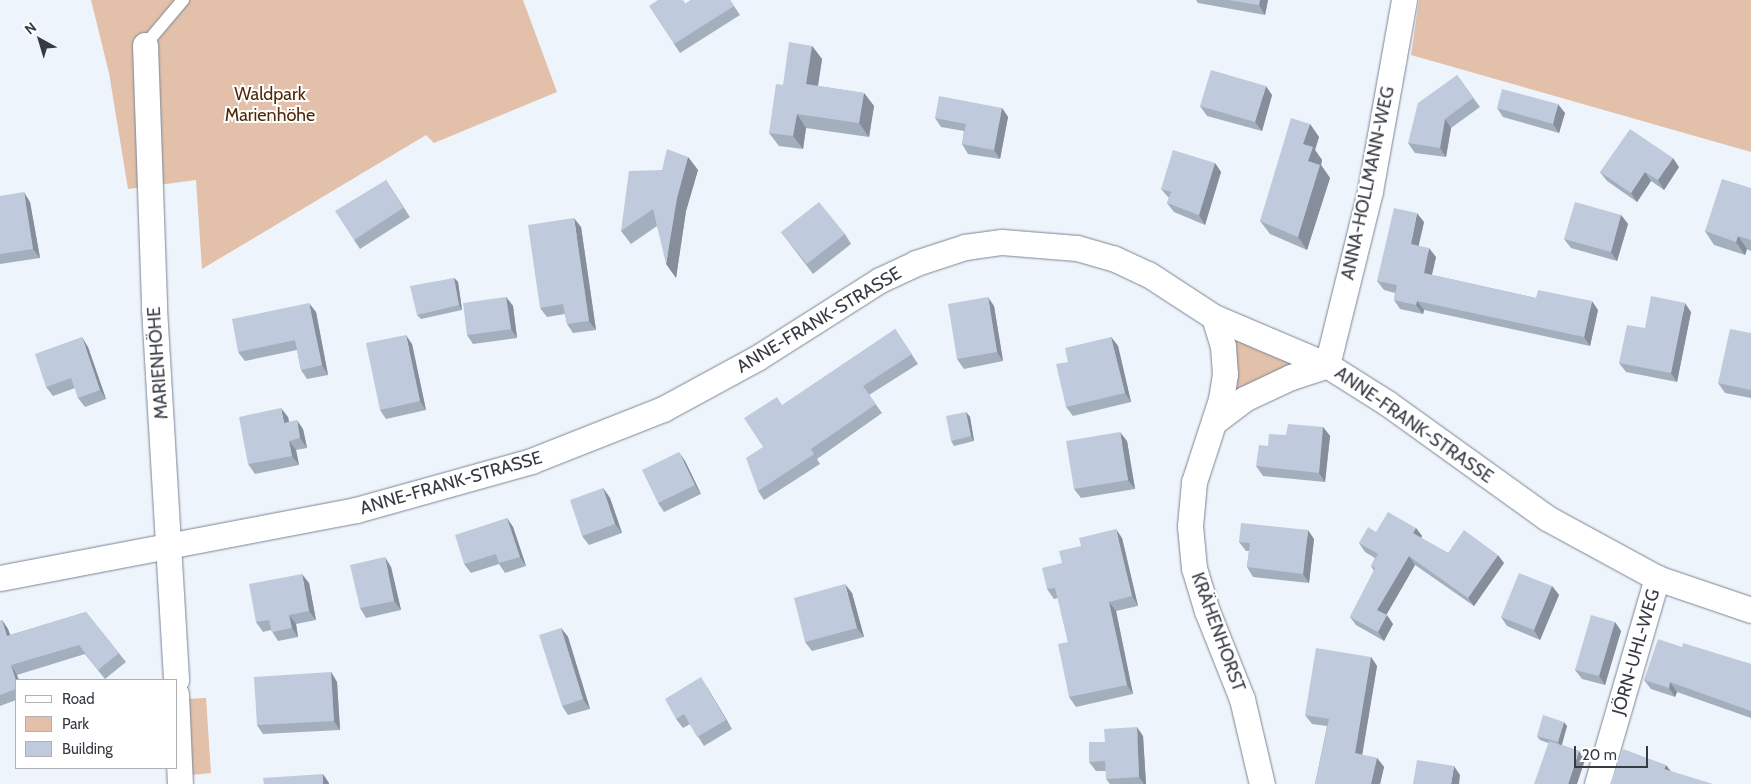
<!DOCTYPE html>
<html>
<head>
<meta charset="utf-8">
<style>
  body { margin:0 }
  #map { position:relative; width:1751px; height:784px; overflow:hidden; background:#eef4fb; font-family:Cabin,sans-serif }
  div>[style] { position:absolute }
  .green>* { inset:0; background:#e2c0aa }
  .roads { filter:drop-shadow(0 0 1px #7a8596) drop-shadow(0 0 1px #7a8596) }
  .service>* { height:12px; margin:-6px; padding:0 6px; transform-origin:6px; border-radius:6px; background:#fff }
  .minor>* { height:25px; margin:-12.5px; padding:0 12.5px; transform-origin:12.5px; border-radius:12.5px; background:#fff }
  .wall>* { inset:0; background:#a4afbe }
  .shaded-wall>* { inset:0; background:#868e9b }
  .building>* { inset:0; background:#bfcbdd }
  span { translate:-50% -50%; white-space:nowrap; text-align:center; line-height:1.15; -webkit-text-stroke:4px #fff; paint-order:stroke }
  .park-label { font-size:18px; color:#512909 }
  .street-label { font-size:18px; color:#363b42 }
  .legend { position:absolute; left:15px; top:679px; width:162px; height:90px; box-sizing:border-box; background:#fff; border:1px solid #afb1b3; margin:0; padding:6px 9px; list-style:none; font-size:15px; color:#363b42 }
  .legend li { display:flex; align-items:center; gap:10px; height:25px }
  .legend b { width:25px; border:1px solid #afb1b3 }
  .north { position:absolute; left:15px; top:15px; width:50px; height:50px; -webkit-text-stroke:4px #fff; paint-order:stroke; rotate:321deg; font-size:14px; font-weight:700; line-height:20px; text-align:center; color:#363b42 }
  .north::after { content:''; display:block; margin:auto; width:18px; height:22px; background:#363b42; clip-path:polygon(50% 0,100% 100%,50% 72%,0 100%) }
  .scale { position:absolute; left:1574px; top:746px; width:74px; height:22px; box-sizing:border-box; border:2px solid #363b42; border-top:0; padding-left:6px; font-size:15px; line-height:18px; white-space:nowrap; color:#363b42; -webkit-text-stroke:4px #fff; paint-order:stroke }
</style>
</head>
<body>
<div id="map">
  <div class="green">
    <i style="clip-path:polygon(91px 0,523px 0,557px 92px,434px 143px,426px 135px,202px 269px,196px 180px,128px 189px,109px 73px)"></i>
    <i style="clip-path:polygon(1419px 0,1751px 0,1751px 152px,1411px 55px)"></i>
    <i style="clip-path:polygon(1236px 340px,1293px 363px,1237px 393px)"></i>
    <i style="clip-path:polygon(206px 698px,211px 773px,192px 775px,186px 699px)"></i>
  </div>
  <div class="roads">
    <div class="service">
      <i style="left:145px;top:45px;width:59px;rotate:-49.8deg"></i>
    </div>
    <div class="minor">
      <i style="left:145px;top:45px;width:263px;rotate:88deg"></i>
      <i style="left:154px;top:308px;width:373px;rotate:86.6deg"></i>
      <i style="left:1214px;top:317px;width:30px;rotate:73deg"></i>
      <i style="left:1223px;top:346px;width:28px;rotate:86deg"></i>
      <i style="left:1225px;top:374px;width:25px;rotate:99deg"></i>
      <i style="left:1221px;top:399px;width:87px;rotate:108deg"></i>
      <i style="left:1194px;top:482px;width:44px;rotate:95.2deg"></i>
      <i style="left:1190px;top:526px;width:42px;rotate:84.6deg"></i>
      <i style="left:1194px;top:568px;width:45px;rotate:73.2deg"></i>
      <i style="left:1207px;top:611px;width:95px;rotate:68.3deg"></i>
      <i style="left:1242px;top:699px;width:87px;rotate:76.8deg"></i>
      <i style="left:1327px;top:365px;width:179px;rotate:-76.1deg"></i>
      <i style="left:1370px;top:191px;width:194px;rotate:-79.9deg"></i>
      <i style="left:1214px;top:422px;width:38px;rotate:-37deg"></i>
      <i style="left:1244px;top:399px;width:52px;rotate:-25.1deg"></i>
      <i style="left:1291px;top:377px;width:38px;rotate:-18deg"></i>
      <i style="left:0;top:578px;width:362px;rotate:-10.8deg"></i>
      <i style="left:356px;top:510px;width:182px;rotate:-15.6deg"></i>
      <i style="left:531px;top:461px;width:142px;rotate:-21.5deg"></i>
      <i style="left:663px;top:409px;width:107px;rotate:-28.5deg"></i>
      <i style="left:757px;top:358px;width:146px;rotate:-32.4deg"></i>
      <i style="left:880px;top:280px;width:40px;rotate:-25deg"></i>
      <i style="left:916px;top:263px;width:52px;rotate:-18.1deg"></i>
      <i style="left:965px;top:247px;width:37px;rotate:-8deg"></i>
      <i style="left:1002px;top:242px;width:75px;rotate:4.6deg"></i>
      <i style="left:1077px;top:248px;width:37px;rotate:16deg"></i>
      <i style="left:1113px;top:258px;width:38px;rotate:25deg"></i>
      <i style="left:1148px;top:274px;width:79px;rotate:33.1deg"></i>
      <i style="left:1214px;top:317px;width:123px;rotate:23deg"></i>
      <i style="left:1327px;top:365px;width:71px;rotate:32.3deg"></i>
      <i style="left:1387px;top:403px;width:197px;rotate:35.7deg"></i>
      <i style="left:1547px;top:518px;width:125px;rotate:28.6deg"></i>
      <i style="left:1657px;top:578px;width:99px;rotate:18.8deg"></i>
      <i style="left:176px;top:694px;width:90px;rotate:87.5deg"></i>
      <i style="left:1597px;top:784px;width:215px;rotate:-73.8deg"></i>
    </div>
  </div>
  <div class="wall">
    <i style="clip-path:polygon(683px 0,685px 4px,691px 0,730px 0,740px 15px,680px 53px,674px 44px)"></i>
    <i style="clip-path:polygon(1196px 0,1268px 0,1265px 15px,1198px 3px)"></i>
    <i style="clip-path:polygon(812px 46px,822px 59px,818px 86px,864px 93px,874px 106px,869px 137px,806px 128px,803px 149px,779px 146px,769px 133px,783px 85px)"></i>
    <i style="clip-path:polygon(1457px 75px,1480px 107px,1451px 128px,1446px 157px,1415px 153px,1408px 143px)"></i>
    <i style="clip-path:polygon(1272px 95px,1262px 131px,1207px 116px,1200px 106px)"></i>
    <i style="clip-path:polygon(1002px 108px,1008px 117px,1000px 159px,968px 154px,962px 144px,964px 131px,941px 127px,935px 118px)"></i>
    <i style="clip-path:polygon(1497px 108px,1565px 113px,1559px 133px,1503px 117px)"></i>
    <i style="clip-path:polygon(1310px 124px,1319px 137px,1315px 150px,1322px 160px,1321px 165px,1330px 178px,1307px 250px,1270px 234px,1260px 221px)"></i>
    <i style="clip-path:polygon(688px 157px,698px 170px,686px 211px,676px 278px,657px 226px,631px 244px,621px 231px,662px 170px)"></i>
    <i style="clip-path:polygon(1215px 163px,1221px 172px,1205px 225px,1174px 212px,1167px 203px,1169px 198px,1161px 189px)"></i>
    <i style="clip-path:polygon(1679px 167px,1664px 190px,1651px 181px,1637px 202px,1607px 181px,1600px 172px)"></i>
    <i style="clip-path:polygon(386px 180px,410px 217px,360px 249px,354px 240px)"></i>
    <i style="clip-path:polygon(1751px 188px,1751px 251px,1747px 249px,1745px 255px,1714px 245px,1705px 231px)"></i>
    <i style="clip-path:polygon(0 196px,30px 202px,40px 258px,0 264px)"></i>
    <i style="clip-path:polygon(1621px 215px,1628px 224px,1617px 261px,1571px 248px,1564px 239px)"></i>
    <i style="clip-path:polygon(1424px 222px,1418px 246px,1436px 257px,1432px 275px,1536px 298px,1598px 310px,1590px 346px,1424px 310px,1423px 314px,1400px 309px,1394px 300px,1395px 293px,1384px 290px,1377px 281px)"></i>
    <i style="clip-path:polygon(581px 227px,596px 330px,573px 333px,567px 324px,565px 314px,547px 317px,540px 308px)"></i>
    <i style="clip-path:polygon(781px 232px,845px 234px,851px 244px,813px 274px)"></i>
    <i style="clip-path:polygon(454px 278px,458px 282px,462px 310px,421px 319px,417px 315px)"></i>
    <i style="clip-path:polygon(506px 297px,513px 306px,517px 338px,473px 344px,467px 335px)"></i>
    <i style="clip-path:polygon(994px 306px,1003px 361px,964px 369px,957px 359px)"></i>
    <i style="clip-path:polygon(316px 312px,328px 375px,307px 379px,301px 370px,297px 350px,245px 361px,238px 352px)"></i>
    <i style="clip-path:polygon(1691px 312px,1677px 382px,1626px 372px,1619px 363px,1645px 328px)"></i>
    <i style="clip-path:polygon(895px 329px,918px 364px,869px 395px,882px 413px,817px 459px,820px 464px,764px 500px,758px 491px,763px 447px)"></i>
    <i style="clip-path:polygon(1751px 333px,1751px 398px,1725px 393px,1718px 383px)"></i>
    <i style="clip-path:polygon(1111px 337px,1118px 346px,1131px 402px,1073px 416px,1066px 407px,1068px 362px)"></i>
    <i style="clip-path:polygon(412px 344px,426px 410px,386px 419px,380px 410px)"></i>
    <i style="clip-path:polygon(88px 347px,106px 399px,85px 407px,78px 398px,75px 388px,53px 396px,46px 387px)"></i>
    <i style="clip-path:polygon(966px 412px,970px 417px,974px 441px,954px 446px,951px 441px)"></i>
    <i style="clip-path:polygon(288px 417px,289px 422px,303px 429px,307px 448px,296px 450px,299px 465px,255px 474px,248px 464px)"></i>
    <i style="clip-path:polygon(1323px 427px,1330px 436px,1325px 482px,1263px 476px,1256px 466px,1268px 446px,1286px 435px)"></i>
    <i style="clip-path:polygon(1127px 441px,1135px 489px,1081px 498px,1074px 489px)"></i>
    <i style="clip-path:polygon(685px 461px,701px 494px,664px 512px,658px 503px)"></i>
    <i style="clip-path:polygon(603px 488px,610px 498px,622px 533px,589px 545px,582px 536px)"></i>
    <i style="clip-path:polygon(507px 518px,513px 527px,526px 566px,505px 573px,499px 564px,471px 573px,464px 564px)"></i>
    <i style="clip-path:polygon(1416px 528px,1422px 536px,1421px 538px,1448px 553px,1504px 563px,1474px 606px,1415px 565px,1386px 615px,1393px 624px,1384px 641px,1356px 625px,1350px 617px,1374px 571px,1371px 566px,1375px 558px,1365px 552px,1359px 543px,1376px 532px)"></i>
    <i style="clip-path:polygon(1122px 538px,1138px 606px,1116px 611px,1133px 694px,1076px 707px,1069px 697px,1068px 642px,1058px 598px,1054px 599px,1047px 589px,1062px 563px)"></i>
    <i style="clip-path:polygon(1314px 539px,1309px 583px,1253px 577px,1247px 567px,1249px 551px,1246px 551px,1239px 542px)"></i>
    <i style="clip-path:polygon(391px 567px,401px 610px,366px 618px,360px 608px)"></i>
    <i style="clip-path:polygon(309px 583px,316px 620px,296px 624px,298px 637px,278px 641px,271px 630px,263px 632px,256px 622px)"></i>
    <i style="clip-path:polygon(1552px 586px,1559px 595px,1540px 640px,1507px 626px,1501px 617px)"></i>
    <i style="clip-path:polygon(852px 593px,864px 637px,812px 651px,805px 642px)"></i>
    <i style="clip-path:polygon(86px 612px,126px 662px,105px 679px,85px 654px,17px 675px,16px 680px,16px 700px,0 706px,0 621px,2px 620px,8px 629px,10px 635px)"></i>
    <i style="clip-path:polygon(1615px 622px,1621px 631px,1605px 685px,1582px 679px,1575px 670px)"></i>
    <i style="clip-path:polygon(561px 628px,568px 637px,590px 709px,568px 715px,562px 706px)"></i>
    <i style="clip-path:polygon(1682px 647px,1751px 664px,1751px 718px,1677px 692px,1675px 697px,1651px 689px,1644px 680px)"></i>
    <i style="clip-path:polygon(1371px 657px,1377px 666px,1362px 755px,1377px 758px,1384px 767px,1380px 784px,1315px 784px,1327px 726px,1312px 724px,1305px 715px)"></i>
    <i style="clip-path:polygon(331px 672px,337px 682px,340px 730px,263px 734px,257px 725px)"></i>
    <i style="clip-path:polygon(707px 687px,732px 729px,704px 746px,690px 724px,683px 728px,676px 719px)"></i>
    <i style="clip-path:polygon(1567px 726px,1562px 745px,1579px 751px,1585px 760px,1548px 743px,1540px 740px,1537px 736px)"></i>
    <i style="clip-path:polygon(1143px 736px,1146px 784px,1110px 784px,1106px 779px,1106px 771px,1096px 771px,1089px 762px,1105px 742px)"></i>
  </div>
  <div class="shaded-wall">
    <i style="clip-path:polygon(1260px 0,1268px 0,1265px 15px,1259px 5px)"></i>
    <i style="clip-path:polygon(812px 46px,822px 59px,816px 98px,806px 84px)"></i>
    <i style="clip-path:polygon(1266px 86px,1272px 95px,1262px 131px,1255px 122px)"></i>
    <i style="clip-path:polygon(864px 93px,874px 106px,869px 137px,859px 123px)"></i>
    <i style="clip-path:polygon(1558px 104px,1565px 113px,1559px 133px,1553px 124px)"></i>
    <i style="clip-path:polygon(1002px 108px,1008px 117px,1000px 159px,994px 150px)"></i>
    <i style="clip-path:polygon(797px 114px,806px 128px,803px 149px,793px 136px)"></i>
    <i style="clip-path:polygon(1445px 119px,1451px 128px,1446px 157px,1440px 148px)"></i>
    <i style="clip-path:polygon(1310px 124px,1319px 137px,1315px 150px,1322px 160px,1321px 165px,1330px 178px,1307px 250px,1298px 237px,1308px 161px,1303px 144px)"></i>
    <i style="clip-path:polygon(688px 157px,698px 170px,686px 211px,676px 278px,666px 264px,677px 198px)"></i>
    <i style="clip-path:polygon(1673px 158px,1679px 167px,1664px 190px,1658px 180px)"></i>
    <i style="clip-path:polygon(1215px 163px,1221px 172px,1205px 225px,1199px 215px)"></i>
    <i style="clip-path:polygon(1645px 172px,1651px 181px,1637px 202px,1631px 193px)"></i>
    <i style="clip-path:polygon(24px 192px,30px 202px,40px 258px,33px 249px)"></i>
    <i style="clip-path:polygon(1417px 213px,1424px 222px,1417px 253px,1411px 244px)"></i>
    <i style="clip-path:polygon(1621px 215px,1628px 224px,1617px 261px,1611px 252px)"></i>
    <i style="clip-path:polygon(574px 218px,581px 227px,596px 330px,589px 321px)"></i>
    <i style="clip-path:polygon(1738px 236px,1747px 249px,1745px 255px,1736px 242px)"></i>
    <i style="clip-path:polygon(1429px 248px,1436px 257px,1430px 282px,1424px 273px)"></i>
    <i style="clip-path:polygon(454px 278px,458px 282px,462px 310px,459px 305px)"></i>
    <i style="clip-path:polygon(506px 297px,513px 306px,517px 338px,511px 329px)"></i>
    <i style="clip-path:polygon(988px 297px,994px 306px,1003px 361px,997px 352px)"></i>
    <i style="clip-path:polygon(1417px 301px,1424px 310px,1423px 314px,1416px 305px)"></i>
    <i style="clip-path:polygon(1592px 301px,1598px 310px,1590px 346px,1584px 337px)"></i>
    <i style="clip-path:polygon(309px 303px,316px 312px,328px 375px,322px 365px)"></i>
    <i style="clip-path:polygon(1685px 303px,1691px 312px,1677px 382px,1671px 373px)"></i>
    <i style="clip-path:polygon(406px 335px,412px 344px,426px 410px,420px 401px)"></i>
    <i style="clip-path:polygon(82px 337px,88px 347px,106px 399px,100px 390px)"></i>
    <i style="clip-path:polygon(1111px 337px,1118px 346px,1131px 402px,1125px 393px)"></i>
    <i style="clip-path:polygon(281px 408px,288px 417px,291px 432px,284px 423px)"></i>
    <i style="clip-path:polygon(966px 412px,970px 417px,974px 441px,971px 436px)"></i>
    <i style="clip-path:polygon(297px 420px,303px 429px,307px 448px,300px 438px)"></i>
    <i style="clip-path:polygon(1323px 427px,1330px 436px,1325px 482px,1319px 473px)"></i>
    <i style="clip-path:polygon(1120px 432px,1127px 441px,1135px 489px,1128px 480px)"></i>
    <i style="clip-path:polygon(289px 441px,296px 450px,299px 465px,292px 456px)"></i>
    <i style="clip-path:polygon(679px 452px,685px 461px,701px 494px,695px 485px)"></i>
    <i style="clip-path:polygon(603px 488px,610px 498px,622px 533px,615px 524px)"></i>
    <i style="clip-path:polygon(507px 518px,513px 527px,526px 566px,520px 557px)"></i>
    <i style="clip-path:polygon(1416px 528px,1422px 536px,1419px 542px,1413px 533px)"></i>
    <i style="clip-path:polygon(1116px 529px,1122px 538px,1138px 606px,1132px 596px)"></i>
    <i style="clip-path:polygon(1308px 530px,1314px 539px,1309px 583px,1303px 574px)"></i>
    <i style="clip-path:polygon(1498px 555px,1504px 563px,1474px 606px,1468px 598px)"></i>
    <i style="clip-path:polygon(1409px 556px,1415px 565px,1384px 619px,1377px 610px)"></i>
    <i style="clip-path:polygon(385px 557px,391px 567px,401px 610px,394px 601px)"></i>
    <i style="clip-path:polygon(302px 574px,309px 583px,316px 620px,309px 611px)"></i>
    <i style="clip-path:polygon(845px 584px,852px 593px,864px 637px,857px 628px)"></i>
    <i style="clip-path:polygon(1552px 586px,1559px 595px,1540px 640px,1534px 630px)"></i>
    <i style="clip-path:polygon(1109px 602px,1116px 611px,1133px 694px,1127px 685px)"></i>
    <i style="clip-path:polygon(289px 615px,296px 624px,298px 637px,292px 628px)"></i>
    <i style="clip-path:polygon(1387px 615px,1393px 624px,1384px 641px,1378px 632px)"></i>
    <i style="clip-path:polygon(2px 620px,8px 629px,14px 646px,7px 636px)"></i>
    <i style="clip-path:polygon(1615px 622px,1621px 631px,1605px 685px,1599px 676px)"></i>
    <i style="clip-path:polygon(561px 628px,568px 637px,590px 709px,583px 699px)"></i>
    <i style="clip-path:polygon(1371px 657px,1377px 666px,1361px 762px,1355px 753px)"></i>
    <i style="clip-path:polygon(11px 665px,17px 675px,19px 680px,16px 680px)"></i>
    <i style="clip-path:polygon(331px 672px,337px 682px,340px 730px,334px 721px)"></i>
    <i style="clip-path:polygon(701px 677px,707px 687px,732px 729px,726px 720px)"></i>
    <i style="clip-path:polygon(1670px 682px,1677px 692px,1675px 697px,1669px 688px)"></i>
    <i style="clip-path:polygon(1564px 722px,1567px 726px,1561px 747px,1558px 742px)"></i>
    <i style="clip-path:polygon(1137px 727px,1143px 736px,1146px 784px,1144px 784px,1139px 777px)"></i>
    <i style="clip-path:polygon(1579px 751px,1585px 760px,1577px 784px,1568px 784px)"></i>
    <i style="clip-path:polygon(1377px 758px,1384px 767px,1380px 784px,1371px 784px)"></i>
    <i style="clip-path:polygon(1666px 765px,1673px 774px,1664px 769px)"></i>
    <i style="clip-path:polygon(1454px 766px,1460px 775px,1459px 784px,1451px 784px)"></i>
    <i style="clip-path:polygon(323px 774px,329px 783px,329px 784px,323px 784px)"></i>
  </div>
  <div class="building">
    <i style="clip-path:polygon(658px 0,682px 0,685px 4px,691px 0,730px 0,734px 6px,674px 44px,649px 6px)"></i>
    <i style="clip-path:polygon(1228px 0,1260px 0,1259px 5px)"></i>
    <i style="clip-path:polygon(789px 42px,812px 46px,806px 84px,864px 93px,859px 123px,797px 114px,793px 136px,769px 133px,776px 84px,783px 85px)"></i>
    <i style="clip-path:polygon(1211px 70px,1266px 86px,1255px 122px,1200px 106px)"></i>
    <i style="clip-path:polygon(1457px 75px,1473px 98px,1445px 119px,1440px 148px,1408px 143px,1418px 103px)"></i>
    <i style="clip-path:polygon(1502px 89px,1558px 104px,1553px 124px,1497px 108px)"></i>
    <i style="clip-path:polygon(939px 96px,1002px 108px,994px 150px,962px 144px,966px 124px,935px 118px)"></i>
    <i style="clip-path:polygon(1291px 118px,1310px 124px,1303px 144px,1313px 147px,1308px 161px,1320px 165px,1298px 237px,1260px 221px)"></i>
    <i style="clip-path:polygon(1630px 129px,1673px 158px,1658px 180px,1645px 172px,1631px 193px,1600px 172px)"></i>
    <i style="clip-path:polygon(667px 149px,688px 157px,677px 198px,666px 264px,653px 209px,621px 231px,629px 171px,662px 170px)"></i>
    <i style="clip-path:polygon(1173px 150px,1215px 163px,1199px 215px,1167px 203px,1171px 192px,1161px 189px)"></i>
    <i style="clip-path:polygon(1722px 179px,1751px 188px,1751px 240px,1738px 236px,1736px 242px,1705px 231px)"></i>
    <i style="clip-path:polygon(386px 180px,403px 208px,354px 240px,335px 211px)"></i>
    <i style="clip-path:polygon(24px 192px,33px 249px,0 254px,0 196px)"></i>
    <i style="clip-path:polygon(819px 202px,845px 234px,807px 264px,781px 232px)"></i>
    <i style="clip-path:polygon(1575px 202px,1621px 215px,1611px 252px,1564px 239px)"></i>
    <i style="clip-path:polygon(1394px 208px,1417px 213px,1411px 244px,1429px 248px,1424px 273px,1536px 298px,1538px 290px,1592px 301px,1584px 337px,1417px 301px,1416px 305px,1394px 300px,1397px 285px,1377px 281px)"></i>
    <i style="clip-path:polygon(574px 218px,589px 321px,567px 324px,563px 304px,540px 308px,528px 225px)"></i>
    <i style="clip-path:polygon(454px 278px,459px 305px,417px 315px,410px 286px)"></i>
    <i style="clip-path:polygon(1651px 296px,1685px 303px,1671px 373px,1619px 363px,1627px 325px,1645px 328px)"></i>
    <i style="clip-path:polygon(506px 297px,511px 329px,467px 335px,463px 303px)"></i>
    <i style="clip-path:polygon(988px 297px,997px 352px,957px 359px,948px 304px)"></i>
    <i style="clip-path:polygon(309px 303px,322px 365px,301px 370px,295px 340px,238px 352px,232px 319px)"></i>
    <i style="clip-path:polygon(895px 329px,912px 354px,863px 386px,876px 404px,811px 449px,814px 454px,758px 491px,746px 458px,763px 447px,744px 418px,777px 397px,782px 405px)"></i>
    <i style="clip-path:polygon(1730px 329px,1751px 333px,1751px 390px,1718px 383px)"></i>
    <i style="clip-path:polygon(406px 335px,420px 401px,380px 410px,366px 343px)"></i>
    <i style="clip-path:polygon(82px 337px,100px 390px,78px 398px,71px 378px,46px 387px,35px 354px)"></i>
    <i style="clip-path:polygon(1111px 337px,1125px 393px,1066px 407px,1056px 364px,1068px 362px,1065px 348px)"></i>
    <i style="clip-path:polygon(281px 408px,284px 423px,297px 420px,300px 438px,289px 441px,292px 456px,248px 464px,239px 417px)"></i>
    <i style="clip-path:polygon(966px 412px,971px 436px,951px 441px,946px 416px)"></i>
    <i style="clip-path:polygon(1288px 424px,1323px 427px,1319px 473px,1256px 466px,1259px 445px,1268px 446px,1269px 434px,1286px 435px)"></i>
    <i style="clip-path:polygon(1120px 432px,1128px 480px,1074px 489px,1066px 441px)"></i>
    <i style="clip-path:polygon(679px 452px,695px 485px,658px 503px,642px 470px)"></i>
    <i style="clip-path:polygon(603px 488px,615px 524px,582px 536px,570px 500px)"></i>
    <i style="clip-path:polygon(1388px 512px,1416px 528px,1413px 533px,1448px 553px,1464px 530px,1498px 555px,1468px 598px,1409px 556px,1377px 610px,1387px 615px,1378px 632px,1350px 617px,1375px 568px,1371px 566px,1378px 554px,1359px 543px,1368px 527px,1376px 532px)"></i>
    <i style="clip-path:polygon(507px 518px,520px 557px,499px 563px,496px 554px,464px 564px,455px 535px)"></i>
    <i style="clip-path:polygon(1241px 523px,1308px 530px,1303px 574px,1247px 567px,1250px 543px,1239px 542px)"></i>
    <i style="clip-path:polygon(1116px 529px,1132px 596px,1109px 602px,1127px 685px,1069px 697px,1058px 644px,1068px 642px,1055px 588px,1047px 589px,1042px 568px,1062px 563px,1059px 551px,1081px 546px,1079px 538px)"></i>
    <i style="clip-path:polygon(385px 557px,394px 601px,360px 608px,350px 565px)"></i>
    <i style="clip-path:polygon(1519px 573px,1552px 586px,1534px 630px,1501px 617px)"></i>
    <i style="clip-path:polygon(302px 574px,309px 611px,289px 615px,292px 628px,272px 632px,269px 620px,256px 622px,249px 584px)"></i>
    <i style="clip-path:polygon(845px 584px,857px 628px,805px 642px,794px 598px)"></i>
    <i style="clip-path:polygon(86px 612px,119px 653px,98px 670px,79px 645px,11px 665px,16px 681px,16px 689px,0 695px,0 621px,2px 620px,7px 636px)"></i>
    <i style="clip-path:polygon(1591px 615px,1615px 622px,1599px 676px,1575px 670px)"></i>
    <i style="clip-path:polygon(561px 628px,583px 699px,562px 706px,539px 635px)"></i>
    <i style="clip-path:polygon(1658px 639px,1682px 647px,1683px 643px,1751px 664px,1751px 711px,1670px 682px,1669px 688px,1644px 680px)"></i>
    <i style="clip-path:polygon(1316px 648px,1371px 657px,1355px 753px,1377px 758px,1371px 784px,1315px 784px,1329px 719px,1305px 715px)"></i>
    <i style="clip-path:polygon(331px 672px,334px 721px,257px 725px,254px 677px)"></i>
    <i style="clip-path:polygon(701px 677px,726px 720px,697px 737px,684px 714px,676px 719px,665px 699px)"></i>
    <i style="clip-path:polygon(1543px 715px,1564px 722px,1558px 742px,1537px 736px)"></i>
    <i style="clip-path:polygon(1137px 727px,1139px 777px,1106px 779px,1105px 761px,1089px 762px,1089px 742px,1105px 742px,1104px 729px)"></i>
    <i style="clip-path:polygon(1549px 741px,1579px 751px,1568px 784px,1534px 784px)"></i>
    <i style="clip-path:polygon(1623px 749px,1666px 765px,1664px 769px,1713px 784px,1610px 784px)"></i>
    <i style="clip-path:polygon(1417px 760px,1454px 766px,1451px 784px,1413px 784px)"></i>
    <i style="clip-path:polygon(323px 774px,323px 784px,264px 784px,263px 778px)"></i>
  </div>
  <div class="park-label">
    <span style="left:270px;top:105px">Waldpark<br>Marienhöhe</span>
  </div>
  <div class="street-label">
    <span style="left:1368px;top:183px;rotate:-78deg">ANNA-HOLLMANN-WEG</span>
    <span style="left:819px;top:320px;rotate:-31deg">ANNE-FRANK-STRASSE</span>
    <span style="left:158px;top:363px;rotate:-94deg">MARIENHÖHE</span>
    <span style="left:1414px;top:425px;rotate:35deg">ANNE-FRANK-STRASSE</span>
    <span style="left:451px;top:483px;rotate:-16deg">ANNE-FRANK-STRASSE</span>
    <span style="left:1218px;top:632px;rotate:70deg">KRÄHENHORST</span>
    <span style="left:1636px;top:652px;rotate:-74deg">JÖRN-UHL-WEG</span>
  </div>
  <ul class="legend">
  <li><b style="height:6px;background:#fff"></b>Road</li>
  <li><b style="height:14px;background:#e2c0aa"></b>Park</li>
  <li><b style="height:14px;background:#bfcbdd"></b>Building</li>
  </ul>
  <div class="north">N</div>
  <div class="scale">20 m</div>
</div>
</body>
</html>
